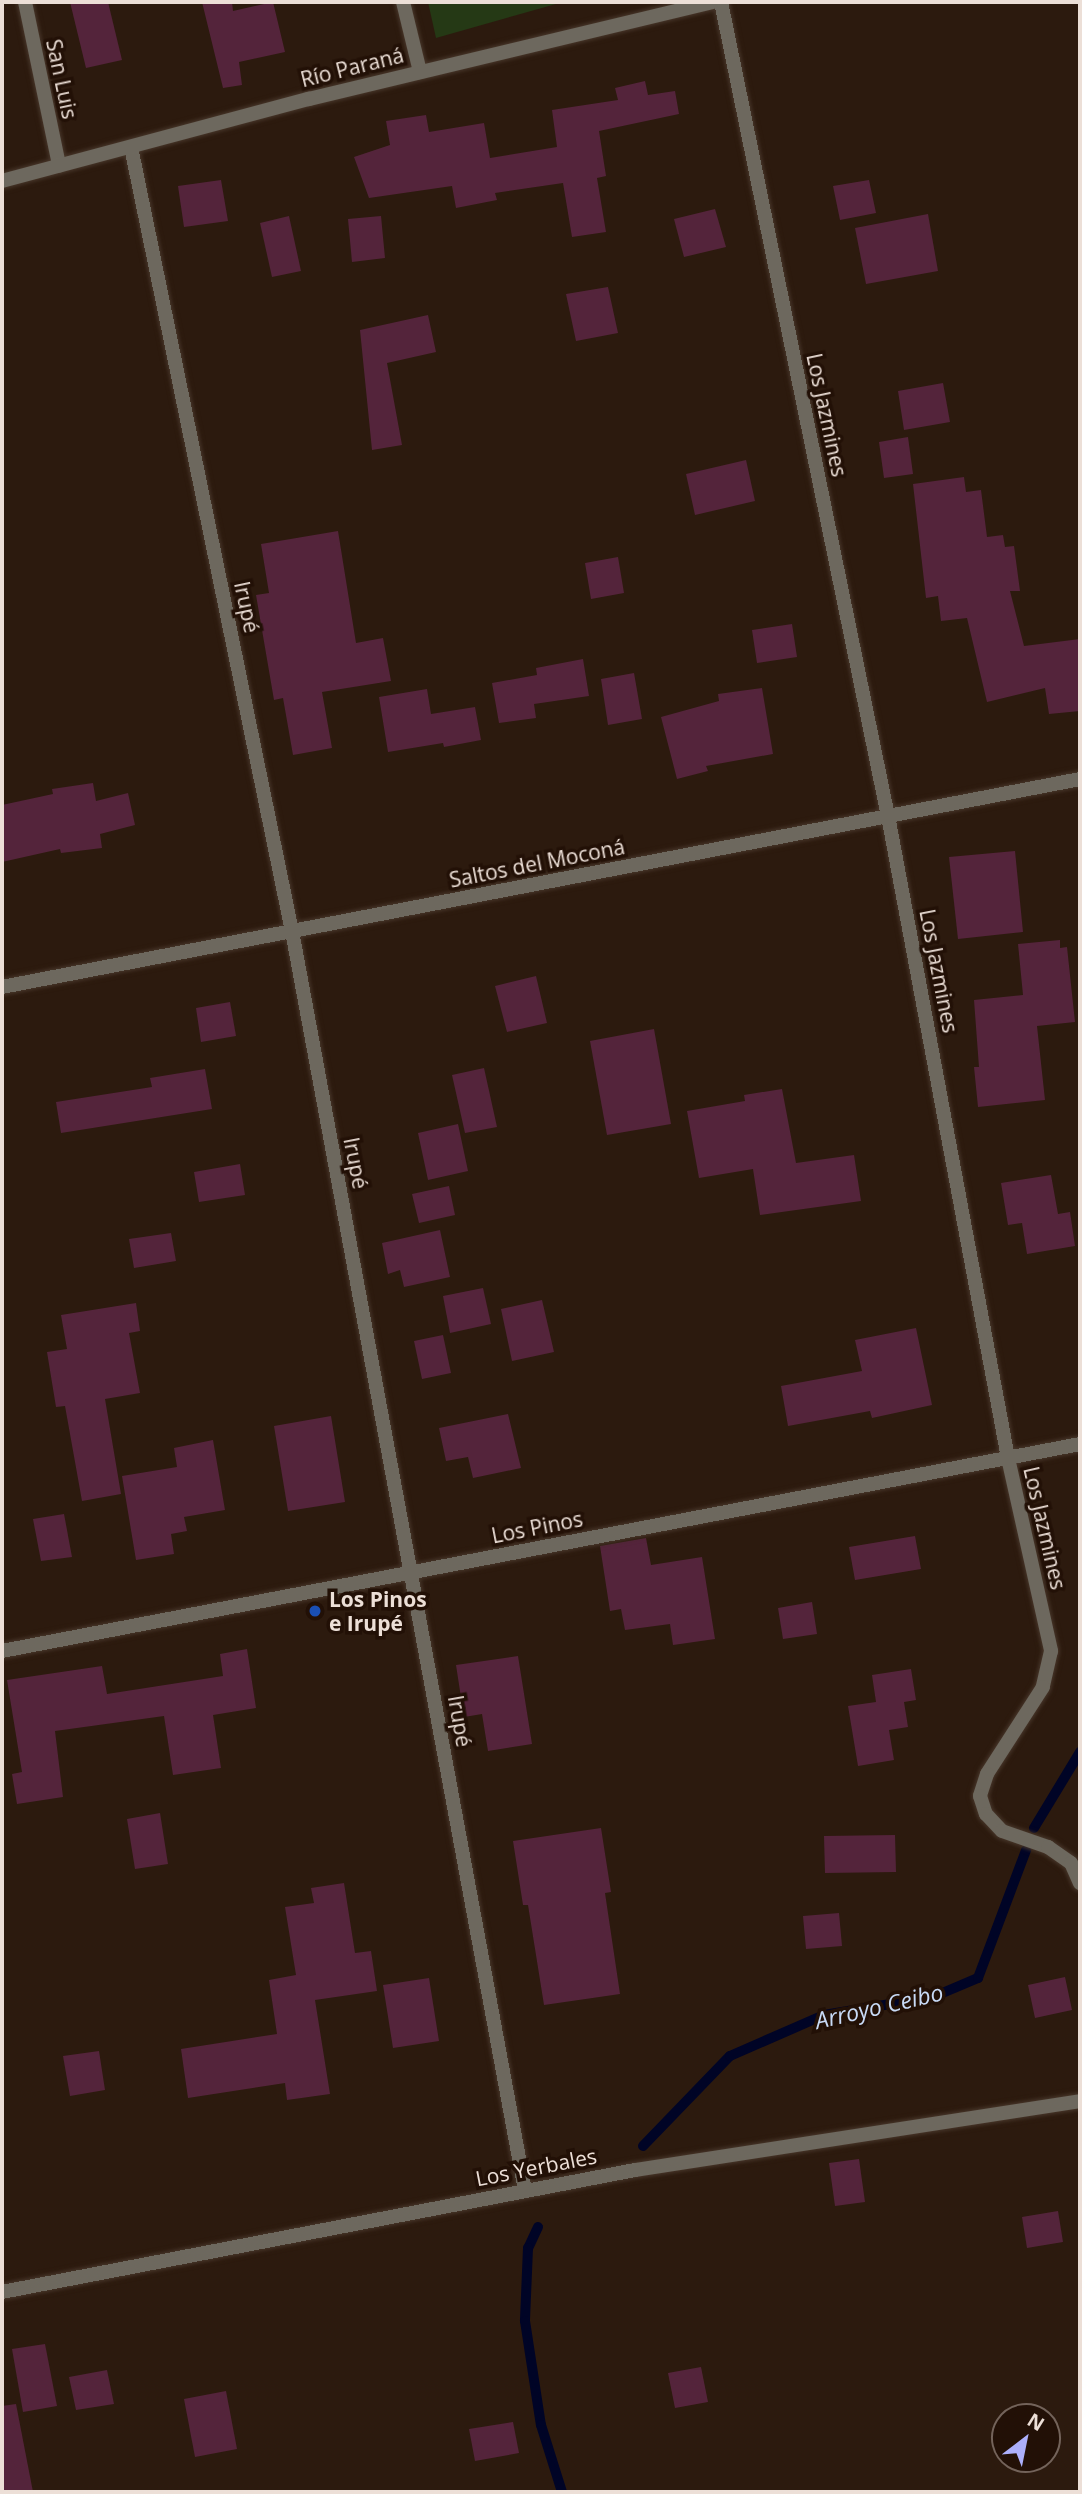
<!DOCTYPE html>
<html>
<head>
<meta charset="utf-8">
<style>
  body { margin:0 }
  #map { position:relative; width:1082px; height:2494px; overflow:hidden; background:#2c1a0e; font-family:"Open Sans",sans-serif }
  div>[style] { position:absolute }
  .green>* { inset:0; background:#253915 }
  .stream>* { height:10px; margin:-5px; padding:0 5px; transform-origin:5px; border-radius:5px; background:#000426 }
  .building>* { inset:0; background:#54243b }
  .roads { filter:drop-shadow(0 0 2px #47362a) drop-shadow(0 0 2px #47362a) }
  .minor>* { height:14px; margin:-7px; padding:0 7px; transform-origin:7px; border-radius:7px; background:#6d685e }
  .dots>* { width:19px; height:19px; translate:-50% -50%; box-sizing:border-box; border:4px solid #221006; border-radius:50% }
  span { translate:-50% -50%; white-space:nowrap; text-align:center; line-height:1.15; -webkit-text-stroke:7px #221006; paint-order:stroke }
  .street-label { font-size:21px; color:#ecdfd7 }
  .poi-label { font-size:21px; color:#ecdfd7; font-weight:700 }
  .left { translate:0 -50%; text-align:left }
  .water-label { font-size:23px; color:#c9dbf7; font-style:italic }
  .frame { position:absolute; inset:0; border:4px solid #ecdfd7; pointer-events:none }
  .north { position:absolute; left:991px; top:2403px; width:70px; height:70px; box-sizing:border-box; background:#221006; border:2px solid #73635a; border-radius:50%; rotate:32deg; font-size:19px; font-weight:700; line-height:28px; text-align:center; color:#ecdfd7 }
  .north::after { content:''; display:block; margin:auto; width:24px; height:32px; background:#acaffb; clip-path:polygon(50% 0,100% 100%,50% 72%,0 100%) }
</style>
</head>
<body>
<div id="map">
  <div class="green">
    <i style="clip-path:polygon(428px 2px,563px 2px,436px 38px)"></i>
  </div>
  <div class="stream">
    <i style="left:1034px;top:1828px;width:89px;rotate:-58.8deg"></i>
    <i style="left:643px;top:2146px;width:125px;rotate:-46deg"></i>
    <i style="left:730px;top:2056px;width:103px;rotate:-23.6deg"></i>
    <i style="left:824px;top:2015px;width:110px;rotate:-9.4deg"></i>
    <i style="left:933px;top:1997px;width:49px;rotate:-22.9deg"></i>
    <i style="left:978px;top:1978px;width:137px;rotate:-69.4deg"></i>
    <i style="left:538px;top:2227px;width:23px;rotate:115deg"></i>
    <i style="left:528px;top:2248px;width:73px;rotate:92.4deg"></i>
    <i style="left:525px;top:2321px;width:105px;rotate:81.3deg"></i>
    <i style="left:541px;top:2425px;width:70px;rotate:72.6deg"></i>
  </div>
  <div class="building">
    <i style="clip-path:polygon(70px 2px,108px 2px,122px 60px,86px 68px)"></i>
    <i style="clip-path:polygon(202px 2px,232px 2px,233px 11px,273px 2px,285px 52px,239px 62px,242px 85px,223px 88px)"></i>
    <i style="clip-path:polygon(645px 81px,648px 95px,675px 91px,679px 114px,599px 131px,606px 176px,597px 178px,606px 232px,572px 237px,563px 183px,495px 193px,497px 200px,456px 208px,452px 186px,369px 198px,354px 157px,390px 145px,386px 121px,426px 115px,429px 132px,484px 123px,490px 158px,557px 147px,552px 110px,618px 100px,615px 88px)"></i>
    <i style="clip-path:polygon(221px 180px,228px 221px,184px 227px,178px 186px)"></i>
    <i style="clip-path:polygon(869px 180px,876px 213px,840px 220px,833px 186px)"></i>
    <i style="clip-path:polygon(715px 209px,726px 247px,684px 257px,674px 219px)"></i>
    <i style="clip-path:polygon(928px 214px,938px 271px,866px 284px,855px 228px)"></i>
    <i style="clip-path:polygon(289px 216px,301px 271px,272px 277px,260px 223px)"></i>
    <i style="clip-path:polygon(381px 216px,385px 258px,352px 262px,348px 219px)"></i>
    <i style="clip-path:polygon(608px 287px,618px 333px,576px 341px,566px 294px)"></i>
    <i style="clip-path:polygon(428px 315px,436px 352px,387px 363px,402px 445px,372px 450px,360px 330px)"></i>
    <i style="clip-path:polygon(943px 383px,950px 422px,904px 430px,898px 391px)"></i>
    <i style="clip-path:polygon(908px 437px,913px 474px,884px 478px,879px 442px)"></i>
    <i style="clip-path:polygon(746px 460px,755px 501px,695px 515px,686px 474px)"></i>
    <i style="clip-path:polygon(964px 477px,966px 492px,981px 490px,987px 537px,1003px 535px,1005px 547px,1014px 546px,1020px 591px,1010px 591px,1024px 646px,1080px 639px,1080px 711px,1049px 714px,1045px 688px,987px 702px,967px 618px,941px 621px,938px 596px,926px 598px,913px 484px)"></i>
    <i style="clip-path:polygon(338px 531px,356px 643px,383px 638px,391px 681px,322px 692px,332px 748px,293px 755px,283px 698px,274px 700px,256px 595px,269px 593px,261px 544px)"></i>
    <i style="clip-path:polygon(618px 557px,624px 593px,591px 599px,585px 563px)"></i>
    <i style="clip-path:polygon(792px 624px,797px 657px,757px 663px,752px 630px)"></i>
    <i style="clip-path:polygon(583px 659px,589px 696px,534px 704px,536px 718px,499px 723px,492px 683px,537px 675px,536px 668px)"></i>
    <i style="clip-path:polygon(634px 673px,642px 719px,608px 725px,601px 679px)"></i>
    <i style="clip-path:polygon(762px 688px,773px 754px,706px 766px,708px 771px,677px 779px,661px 717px,719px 701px,718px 694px)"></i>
    <i style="clip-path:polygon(427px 689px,431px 714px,475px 707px,481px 740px,444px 747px,443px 743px,388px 752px,379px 697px)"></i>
    <i style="clip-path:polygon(93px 783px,96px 801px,128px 793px,135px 825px,100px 834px,102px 848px,61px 853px,60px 849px,2px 862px,2px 805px,53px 794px,52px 789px)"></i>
    <i style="clip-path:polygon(1015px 851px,1023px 932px,958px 939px,949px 857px)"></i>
    <i style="clip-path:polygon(1060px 940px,1060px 948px,1067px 947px,1075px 1022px,1037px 1026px,1045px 1100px,978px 1107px,974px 1067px,979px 1067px,974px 1000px,1023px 995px,1018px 944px)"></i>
    <i style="clip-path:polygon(536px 976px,547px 1023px,507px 1032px,495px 986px)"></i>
    <i style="clip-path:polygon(230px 1002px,236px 1036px,201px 1042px,196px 1008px)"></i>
    <i style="clip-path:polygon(654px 1029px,671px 1124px,607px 1135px,590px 1041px)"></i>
    <i style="clip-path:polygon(484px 1068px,497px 1127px,465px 1133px,452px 1075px)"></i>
    <i style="clip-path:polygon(205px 1069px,212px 1109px,61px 1133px,56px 1102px,152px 1087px,150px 1078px)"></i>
    <i style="clip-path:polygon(782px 1089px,796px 1163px,854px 1155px,861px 1201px,760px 1215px,753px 1169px,699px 1178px,687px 1111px,745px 1101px,744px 1095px)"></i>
    <i style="clip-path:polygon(458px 1124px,468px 1171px,428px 1180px,418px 1133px)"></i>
    <i style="clip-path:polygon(240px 1164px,245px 1195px,199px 1202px,194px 1172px)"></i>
    <i style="clip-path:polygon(1051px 1175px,1058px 1214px,1070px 1212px,1075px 1246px,1027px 1254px,1022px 1223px,1008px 1225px,1001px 1183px)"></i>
    <i style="clip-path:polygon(449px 1186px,455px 1215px,419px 1223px,412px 1194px)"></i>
    <i style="clip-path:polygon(440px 1230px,450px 1277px,404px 1287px,400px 1270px,388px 1274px,382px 1243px)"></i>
    <i style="clip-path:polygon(171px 1233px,176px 1261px,134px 1268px,129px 1239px)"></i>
    <i style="clip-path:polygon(483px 1288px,491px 1324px,450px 1333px,443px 1296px)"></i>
    <i style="clip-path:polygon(542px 1300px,554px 1352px,512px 1361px,501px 1309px)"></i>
    <i style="clip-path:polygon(136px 1303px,140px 1331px,129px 1333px,140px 1393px,105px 1399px,121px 1494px,82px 1501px,65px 1406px,56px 1407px,47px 1352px,67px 1349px,61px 1315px)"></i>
    <i style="clip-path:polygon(916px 1328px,932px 1405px,872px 1418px,870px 1411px,788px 1426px,781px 1386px,862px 1371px,855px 1340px)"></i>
    <i style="clip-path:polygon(443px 1335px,451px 1373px,422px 1379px,414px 1341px)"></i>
    <i style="clip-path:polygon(508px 1414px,521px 1468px,473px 1478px,468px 1457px,446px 1461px,439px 1428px)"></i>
    <i style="clip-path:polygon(331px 1416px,345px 1502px,288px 1511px,274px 1426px)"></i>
    <i style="clip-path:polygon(213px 1440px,225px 1510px,184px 1517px,187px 1531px,171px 1534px,174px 1554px,136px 1560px,122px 1476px,177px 1467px,174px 1448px)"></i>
    <i style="clip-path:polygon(64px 1514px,72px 1557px,41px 1561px,33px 1519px)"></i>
    <i style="clip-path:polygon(915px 1536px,921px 1569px,855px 1580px,849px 1547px)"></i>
    <i style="clip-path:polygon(646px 1538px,651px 1565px,702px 1557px,715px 1639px,673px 1645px,670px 1624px,625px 1630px,621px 1609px,610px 1611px,600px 1546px)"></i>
    <i style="clip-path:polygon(812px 1602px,817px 1634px,783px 1639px,778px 1608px)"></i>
    <i style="clip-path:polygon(247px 1649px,256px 1708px,213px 1715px,221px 1768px,173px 1775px,164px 1716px,55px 1731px,63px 1797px,17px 1804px,12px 1774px,22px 1772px,7px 1680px,102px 1666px,107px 1694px,223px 1676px,220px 1654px)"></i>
    <i style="clip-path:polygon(518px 1656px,532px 1744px,488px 1751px,482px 1714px,464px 1717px,456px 1665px)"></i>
    <i style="clip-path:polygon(911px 1669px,916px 1700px,904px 1702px,908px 1727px,889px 1730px,894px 1760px,858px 1766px,848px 1706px,876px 1702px,872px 1675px)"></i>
    <i style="clip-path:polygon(160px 1813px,168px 1864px,135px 1869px,127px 1819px)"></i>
    <i style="clip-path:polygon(601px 1828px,611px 1892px,605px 1893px,620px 1994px,544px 2005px,528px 1905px,523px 1905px,513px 1841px)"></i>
    <i style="clip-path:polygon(895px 1835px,896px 1872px,825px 1873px,824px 1836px)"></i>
    <i style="clip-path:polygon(344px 1883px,355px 1953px,371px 1951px,377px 1991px,315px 2000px,330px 2094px,287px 2100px,285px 2083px,188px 2098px,181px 2049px,277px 2034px,269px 1980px,296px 1975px,285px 1907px,314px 1903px,311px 1888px)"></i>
    <i style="clip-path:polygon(839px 1913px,842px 1946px,806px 1949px,803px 1916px)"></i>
    <i style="clip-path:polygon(1065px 1977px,1072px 2010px,1035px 2018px,1028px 1985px)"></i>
    <i style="clip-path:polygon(429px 1978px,439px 2041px,393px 2048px,383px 1985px)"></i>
    <i style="clip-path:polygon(99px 2051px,105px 2090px,70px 2096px,63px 2056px)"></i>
    <i style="clip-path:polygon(859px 2159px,865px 2202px,835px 2206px,829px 2163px)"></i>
    <i style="clip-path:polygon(1058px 2211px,1063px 2242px,1027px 2248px,1022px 2217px)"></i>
    <i style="clip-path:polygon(45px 2344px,57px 2406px,23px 2412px,12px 2349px)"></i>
    <i style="clip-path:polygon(701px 2367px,708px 2402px,675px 2408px,668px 2373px)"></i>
    <i style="clip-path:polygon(107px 2370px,114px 2404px,76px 2410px,69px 2377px)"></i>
    <i style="clip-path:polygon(226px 2391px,237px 2449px,195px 2457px,184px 2399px)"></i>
    <i style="clip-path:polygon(16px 2404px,33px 2492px,2px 2492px,2px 2406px)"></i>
    <i style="clip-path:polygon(513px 2422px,519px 2453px,475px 2461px,469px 2429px)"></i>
  </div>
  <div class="roads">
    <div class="minor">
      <i style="left:25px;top:2px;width:167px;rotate:78.2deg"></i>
      <i style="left:403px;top:2px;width:72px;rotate:76.3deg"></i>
      <i style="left:721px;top:2px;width:831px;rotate:78.41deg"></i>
      <i style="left:888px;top:816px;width:653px;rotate:79.41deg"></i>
      <i style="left:1008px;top:1458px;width:198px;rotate:77.4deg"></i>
      <i style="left:1051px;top:1651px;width:37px;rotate:103deg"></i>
      <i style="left:1043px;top:1687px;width:103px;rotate:122.8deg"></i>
      <i style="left:987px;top:1774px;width:23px;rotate:108deg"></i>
      <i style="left:980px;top:1796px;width:19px;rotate:72deg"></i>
      <i style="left:986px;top:1814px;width:23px;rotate:47deg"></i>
      <i style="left:1002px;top:1831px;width:49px;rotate:19.2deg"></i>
      <i style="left:1048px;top:1847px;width:28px;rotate:35deg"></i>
      <i style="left:1071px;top:1863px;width:22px;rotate:66deg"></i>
      <i style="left:131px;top:147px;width:800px;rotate:78.4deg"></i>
      <i style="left:292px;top:931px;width:1280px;rotate:79.52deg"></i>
      <i style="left:2px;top:181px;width:318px;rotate:-15deg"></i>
      <i style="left:309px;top:99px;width:415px;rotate:-13.5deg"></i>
      <i style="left:2px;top:987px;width:1098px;rotate:-10.92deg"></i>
      <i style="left:2px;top:1651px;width:1098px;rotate:-10.87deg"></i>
      <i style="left:2px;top:2292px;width:645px;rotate:-10.91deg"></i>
      <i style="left:635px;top:2170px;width:450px;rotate:-8.8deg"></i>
    </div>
  </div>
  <div class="dots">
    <i style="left:315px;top:1611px;background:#1a4fb4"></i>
  </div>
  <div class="street-label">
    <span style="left:352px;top:67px;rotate:-14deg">Río Paraná</span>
    <span style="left:62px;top:79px;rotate:78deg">San Luis</span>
    <span style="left:827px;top:415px;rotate:78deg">Los Jazmines</span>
    <span style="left:247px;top:607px;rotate:78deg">Irupé</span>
    <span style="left:537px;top:863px;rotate:-11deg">Saltos del Moconá</span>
    <span style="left:939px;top:971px;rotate:79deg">Los Jazmines</span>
    <span style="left:356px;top:1163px;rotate:79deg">Irupé</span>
    <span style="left:537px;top:1527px;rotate:-11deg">Los Pinos</span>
    <span style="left:1045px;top:1528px;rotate:77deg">Los Jazmines</span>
    <span style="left:460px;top:1721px;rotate:80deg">Irupé</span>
    <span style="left:536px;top:2167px;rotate:-11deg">Los Yerbales</span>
  </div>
  <div class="poi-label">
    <span class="left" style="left:329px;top:1611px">Los Pinos<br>e Irupé</span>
  </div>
  <div class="water-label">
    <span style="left:879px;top:2006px;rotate:-13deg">Arroyo Ceibo</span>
  </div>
  <div class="frame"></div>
  <div class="north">N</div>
</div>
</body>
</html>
